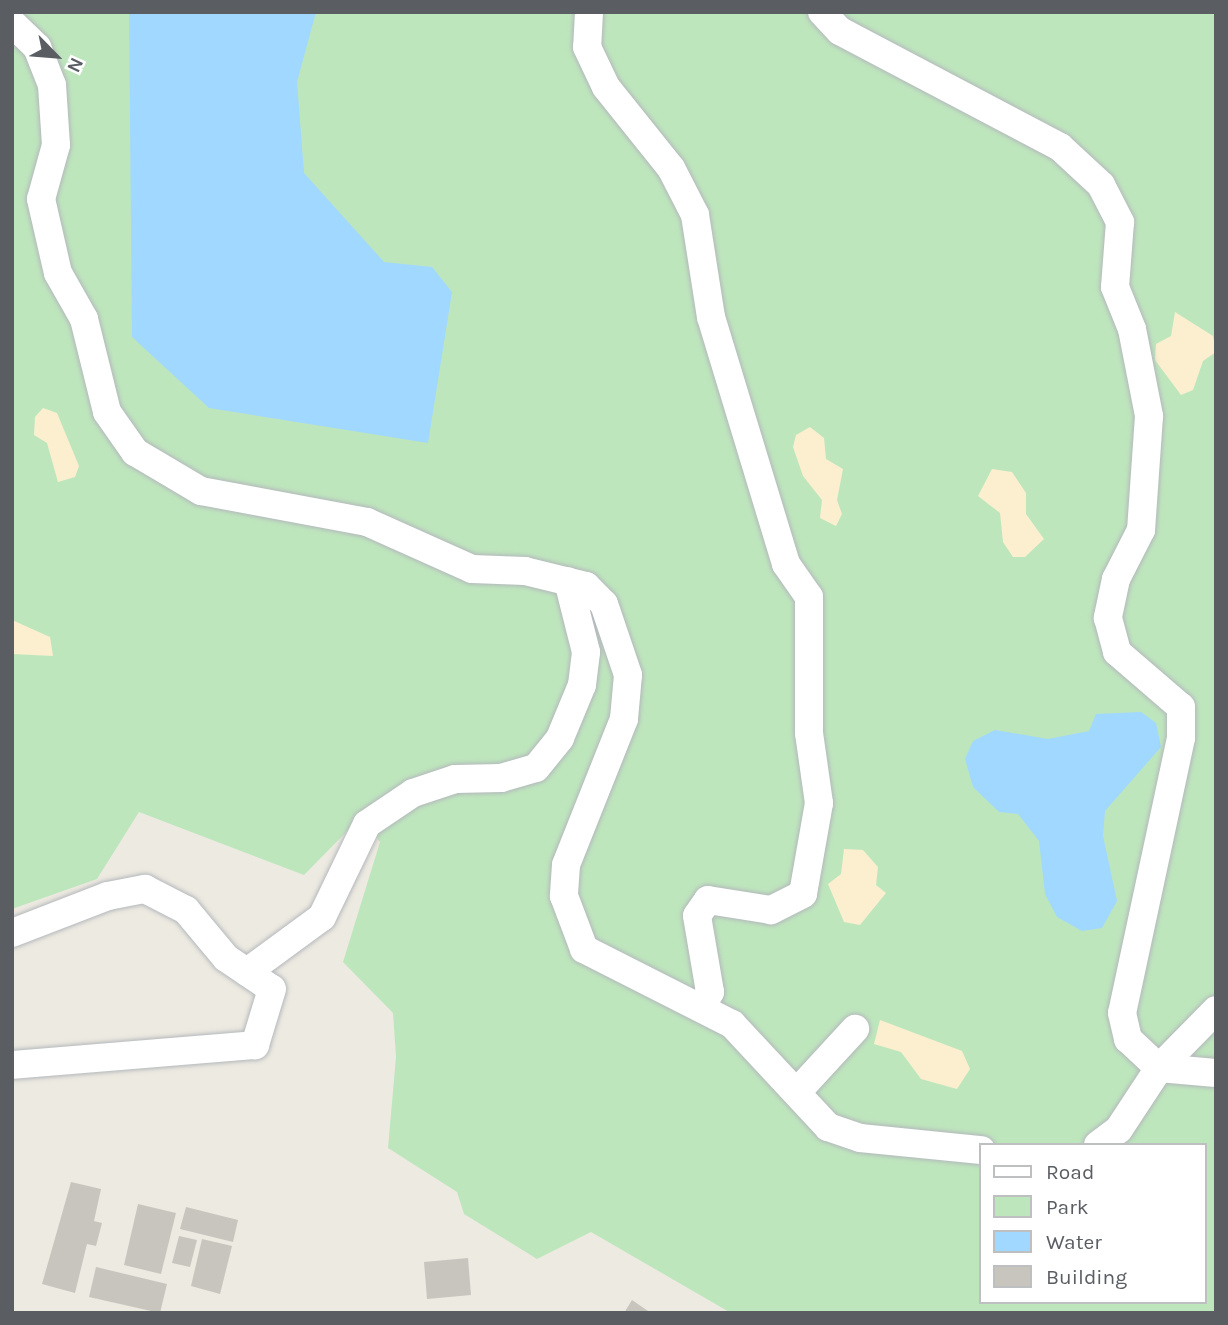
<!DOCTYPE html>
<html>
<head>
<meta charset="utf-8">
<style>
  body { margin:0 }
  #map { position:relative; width:1228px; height:1325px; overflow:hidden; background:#edeae1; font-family:Karla,sans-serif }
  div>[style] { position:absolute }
  .green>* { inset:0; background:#bee6bd }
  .sand>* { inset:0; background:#fbefcf }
  .water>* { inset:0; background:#a0d8ff }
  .building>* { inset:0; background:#c8c5bf }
  .roads { filter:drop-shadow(0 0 2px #b4b8bc) drop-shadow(0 0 2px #b4b8bc) }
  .minor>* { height:28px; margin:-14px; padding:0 14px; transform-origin:14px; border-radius:14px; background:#fff }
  span { translate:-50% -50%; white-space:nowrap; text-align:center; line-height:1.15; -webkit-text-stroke:5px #fff; paint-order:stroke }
  .frame { position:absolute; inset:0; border:14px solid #5a5e63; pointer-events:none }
  .legend { position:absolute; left:979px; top:1143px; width:228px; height:161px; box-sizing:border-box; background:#fff; border:2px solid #bdbfc1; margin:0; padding:9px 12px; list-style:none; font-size:21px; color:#5a5e63 }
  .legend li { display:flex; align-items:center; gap:14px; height:35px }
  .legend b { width:35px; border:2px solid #bdbfc1 }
  .north { position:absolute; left:21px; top:21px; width:70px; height:70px; -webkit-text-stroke:5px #fff; paint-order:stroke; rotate:115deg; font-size:19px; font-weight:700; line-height:28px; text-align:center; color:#5a5e63 }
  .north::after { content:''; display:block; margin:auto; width:24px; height:32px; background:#5a5e63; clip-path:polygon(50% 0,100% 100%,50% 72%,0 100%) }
</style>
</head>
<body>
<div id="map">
  <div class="green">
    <i style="clip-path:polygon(evenodd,12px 12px,1216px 12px,1216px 1313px,731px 1313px,591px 1232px,537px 1259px,464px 1214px,457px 1192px,388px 1148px,396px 1057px,393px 1013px,343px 962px,380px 842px,361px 817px,304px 875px,139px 812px,97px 879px,12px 909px,12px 12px,981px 1145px,1205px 1145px,1205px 1302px,981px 1302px,981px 1145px)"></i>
  </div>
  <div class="sand">
    <i style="clip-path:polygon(1175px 312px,1213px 336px,1216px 352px,1203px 361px,1193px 390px,1181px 395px,1155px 360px,1156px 344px,1171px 336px)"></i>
    <i style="clip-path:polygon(43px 408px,57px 413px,79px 466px,75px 477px,58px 482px,47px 443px,34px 435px,35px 417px)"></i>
    <i style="clip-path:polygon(810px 427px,824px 438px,826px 459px,843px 469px,837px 500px,842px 514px,836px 526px,820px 518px,822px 500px,803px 476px,793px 447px,796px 435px)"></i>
    <i style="clip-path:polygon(992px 469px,1012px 472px,1026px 493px,1026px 514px,1044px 539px,1025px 557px,1013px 557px,1003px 542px,1000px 513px,978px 496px)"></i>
    <i style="clip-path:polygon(12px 620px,50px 637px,53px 656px,12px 654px)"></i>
    <i style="clip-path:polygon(844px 849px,863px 850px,878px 867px,876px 885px,886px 893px,860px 925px,844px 922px,828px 884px,841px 874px)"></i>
    <i style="clip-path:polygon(880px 1020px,962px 1051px,970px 1069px,957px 1089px,921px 1079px,901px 1052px,874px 1044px)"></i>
  </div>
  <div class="water">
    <i style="clip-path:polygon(129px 12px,316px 12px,297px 82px,304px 173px,384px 262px,432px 267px,452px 292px,428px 443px,209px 408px,132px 337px)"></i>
    <i style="clip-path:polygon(1141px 712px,1156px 723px,1161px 747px,1105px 811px,1103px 836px,1117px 901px,1102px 928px,1082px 931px,1057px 917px,1045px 894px,1039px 841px,1018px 814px,999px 812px,973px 787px,965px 759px,973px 741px,995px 730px,1048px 739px,1089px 731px,1096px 714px)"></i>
  </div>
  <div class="building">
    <i style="clip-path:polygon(71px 1182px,101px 1189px,94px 1221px,102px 1223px,96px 1246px,87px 1244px,75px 1293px,42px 1284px)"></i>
    <i style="clip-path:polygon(138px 1204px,176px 1213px,161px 1274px,124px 1265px)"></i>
    <i style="clip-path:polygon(186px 1207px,238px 1220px,233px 1242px,180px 1229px)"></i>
    <i style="clip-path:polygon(179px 1236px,197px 1240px,190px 1267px,172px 1263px)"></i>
    <i style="clip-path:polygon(202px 1239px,232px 1246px,220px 1294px,191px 1286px)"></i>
    <i style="clip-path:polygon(468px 1258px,471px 1295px,427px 1299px,424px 1262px)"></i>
    <i style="clip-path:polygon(96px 1267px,167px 1284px,160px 1313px,89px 1297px)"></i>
    <i style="clip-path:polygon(632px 1300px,651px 1313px,624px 1313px)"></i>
  </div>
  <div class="roads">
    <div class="minor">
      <i style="left:589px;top:12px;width:35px;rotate:93deg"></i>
      <i style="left:587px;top:47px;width:44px;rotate:64.6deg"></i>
      <i style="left:606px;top:87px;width:104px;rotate:51.3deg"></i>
      <i style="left:671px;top:168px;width:53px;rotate:62.9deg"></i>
      <i style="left:695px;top:215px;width:103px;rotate:81.1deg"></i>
      <i style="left:711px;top:317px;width:258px;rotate:73.1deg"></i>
      <i style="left:786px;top:564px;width:40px;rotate:55.1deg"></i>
      <i style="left:809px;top:597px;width:136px;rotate:90deg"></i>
      <i style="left:809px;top:733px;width:71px;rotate:81.9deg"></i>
      <i style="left:819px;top:803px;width:92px;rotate:100deg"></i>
      <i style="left:803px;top:894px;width:36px;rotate:153deg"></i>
      <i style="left:771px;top:910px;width:64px;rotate:-171deg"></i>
      <i style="left:708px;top:900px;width:19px;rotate:125deg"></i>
      <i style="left:697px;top:916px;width:77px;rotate:80.3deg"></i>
      <i style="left:710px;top:992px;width:18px;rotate:119deg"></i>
      <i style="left:822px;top:12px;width:26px;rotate:47deg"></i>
      <i style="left:840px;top:31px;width:249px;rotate:27.8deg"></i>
      <i style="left:1060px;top:147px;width:56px;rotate:42.8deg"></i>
      <i style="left:1101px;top:185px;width:42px;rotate:62.8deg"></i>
      <i style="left:1120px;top:222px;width:65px;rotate:94.4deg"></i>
      <i style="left:1115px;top:287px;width:45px;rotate:68deg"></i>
      <i style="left:1132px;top:329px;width:89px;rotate:78.9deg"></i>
      <i style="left:1149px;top:416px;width:114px;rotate:94deg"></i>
      <i style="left:1141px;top:530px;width:55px;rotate:117deg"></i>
      <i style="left:1116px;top:579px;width:40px;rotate:102deg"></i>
      <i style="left:1108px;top:618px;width:35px;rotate:75deg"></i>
      <i style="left:1117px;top:652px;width:84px;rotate:40.7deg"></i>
      <i style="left:1181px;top:707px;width:31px;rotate:90deg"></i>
      <i style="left:1181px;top:738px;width:281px;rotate:102.1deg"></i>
      <i style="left:1122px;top:1013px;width:27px;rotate:77deg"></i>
      <i style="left:1128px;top:1039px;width:42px;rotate:43.1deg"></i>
      <i style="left:1159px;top:1068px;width:57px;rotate:5deg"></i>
      <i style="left:12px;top:23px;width:35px;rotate:44deg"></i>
      <i style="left:37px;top:47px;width:41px;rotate:68.5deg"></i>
      <i style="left:52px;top:85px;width:60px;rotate:86.2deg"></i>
      <i style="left:56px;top:145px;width:56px;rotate:105.5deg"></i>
      <i style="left:41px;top:199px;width:76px;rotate:77.1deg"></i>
      <i style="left:58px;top:273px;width:53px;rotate:60.5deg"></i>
      <i style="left:84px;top:319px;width:96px;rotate:76.1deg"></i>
      <i style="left:107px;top:412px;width:49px;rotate:55deg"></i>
      <i style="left:135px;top:452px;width:77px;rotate:30.6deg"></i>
      <i style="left:201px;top:491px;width:169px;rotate:10.6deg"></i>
      <i style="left:367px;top:522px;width:115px;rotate:24.1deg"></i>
      <i style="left:472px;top:569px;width:53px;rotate:2.2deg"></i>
      <i style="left:525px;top:571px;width:63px;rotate:13.8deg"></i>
      <i style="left:586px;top:586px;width:25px;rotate:45deg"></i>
      <i style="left:604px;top:604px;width:75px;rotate:71.3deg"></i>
      <i style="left:628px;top:675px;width:44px;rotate:95.2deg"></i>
      <i style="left:624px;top:719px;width:157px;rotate:111.7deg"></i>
      <i style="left:566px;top:865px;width:31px;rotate:94deg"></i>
      <i style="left:564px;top:896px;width:57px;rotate:69.3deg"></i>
      <i style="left:584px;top:949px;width:166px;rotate:26.9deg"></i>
      <i style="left:732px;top:1024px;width:141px;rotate:47deg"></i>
      <i style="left:828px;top:1127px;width:34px;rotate:19deg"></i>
      <i style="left:860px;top:1138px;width:122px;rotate:5.7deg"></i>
      <i style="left:12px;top:933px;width:103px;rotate:-21.1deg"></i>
      <i style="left:108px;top:896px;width:38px;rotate:-11deg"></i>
      <i style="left:145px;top:889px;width:46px;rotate:27.1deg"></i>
      <i style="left:186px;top:910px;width:62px;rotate:50.2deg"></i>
      <i style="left:226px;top:958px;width:55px;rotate:34deg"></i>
      <i style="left:272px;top:989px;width:59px;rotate:106.9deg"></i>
      <i style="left:255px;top:1045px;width:244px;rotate:175.3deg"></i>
      <i style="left:247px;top:972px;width:93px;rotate:-36.3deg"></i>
      <i style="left:322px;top:917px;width:103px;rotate:-64.2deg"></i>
      <i style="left:367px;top:824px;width:55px;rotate:-34deg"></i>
      <i style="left:413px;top:793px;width:44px;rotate:-18.4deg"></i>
      <i style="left:455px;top:779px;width:46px;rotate:-1.2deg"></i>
      <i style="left:501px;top:778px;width:36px;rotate:-16deg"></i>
      <i style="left:536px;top:768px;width:38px;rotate:-51deg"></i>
      <i style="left:560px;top:738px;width:57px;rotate:-67.5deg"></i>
      <i style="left:582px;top:685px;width:33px;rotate:-83deg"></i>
      <i style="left:586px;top:652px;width:73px;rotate:-104.2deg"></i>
      <i style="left:797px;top:1092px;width:86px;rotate:-47.4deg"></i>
      <i style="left:1098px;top:1145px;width:26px;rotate:-37deg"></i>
      <i style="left:1119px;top:1129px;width:73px;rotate:-56.7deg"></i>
      <i style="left:1159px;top:1068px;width:81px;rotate:-45.5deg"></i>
    </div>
  </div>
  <div class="frame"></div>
  <ul class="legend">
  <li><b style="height:9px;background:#fff"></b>Road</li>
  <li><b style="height:19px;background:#bee6bd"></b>Park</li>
  <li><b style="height:19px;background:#a0d8ff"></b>Water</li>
  <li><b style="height:19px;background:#c8c5bf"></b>Building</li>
  </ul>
  <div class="north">N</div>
</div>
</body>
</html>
